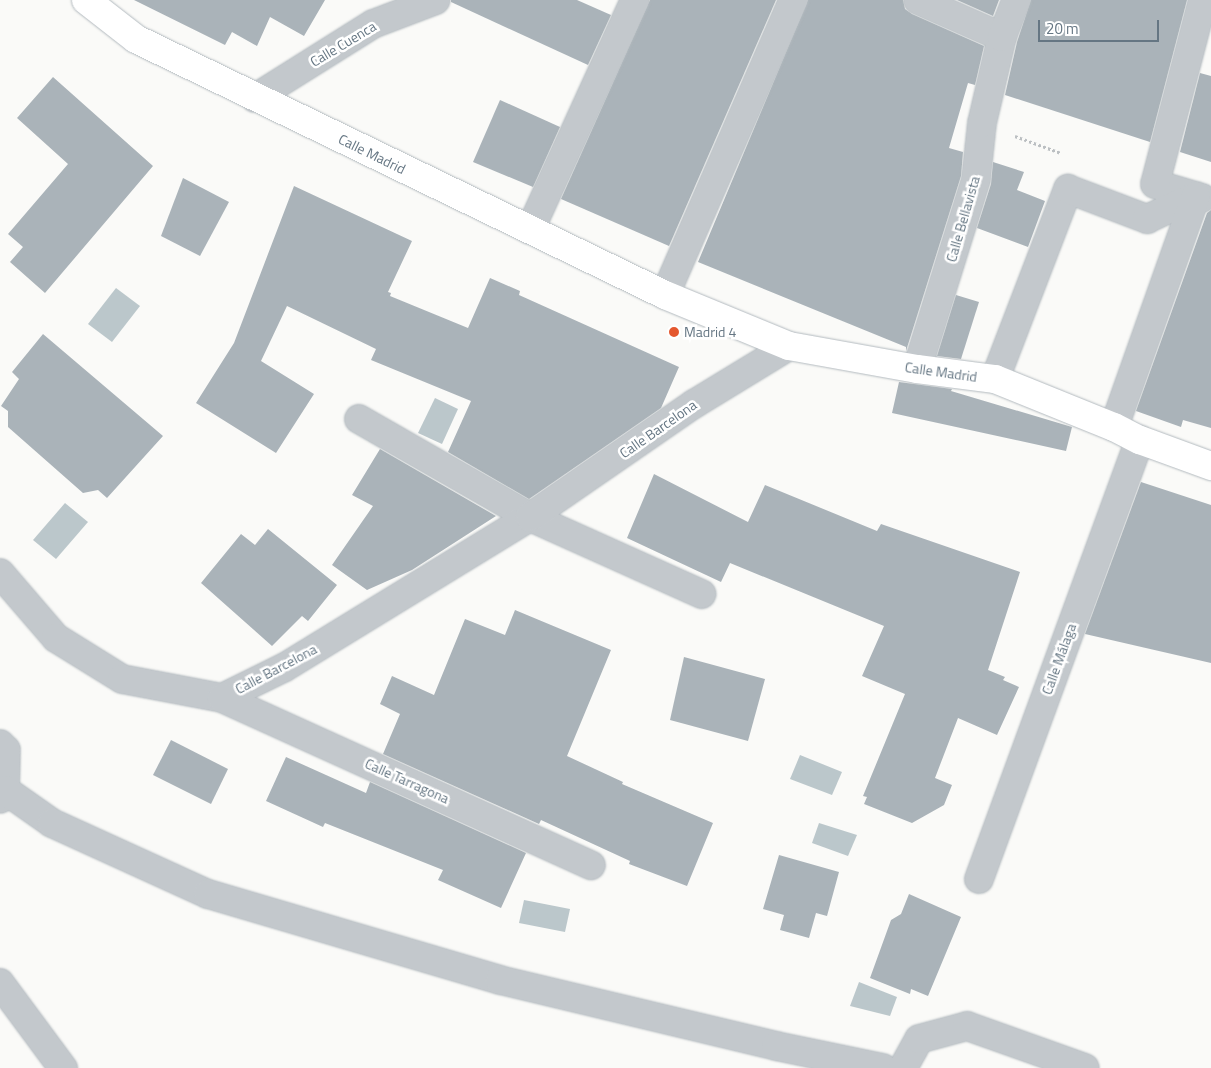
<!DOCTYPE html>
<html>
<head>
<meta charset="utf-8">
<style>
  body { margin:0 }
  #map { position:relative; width:1211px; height:1068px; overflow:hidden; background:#fafaf8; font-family:"Titillium Web",sans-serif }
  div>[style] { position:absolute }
  .water>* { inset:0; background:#bbc7cb }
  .building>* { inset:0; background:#aab3b9 }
  .path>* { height:3px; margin-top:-1.5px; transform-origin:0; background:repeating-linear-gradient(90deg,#bbbfc2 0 2.5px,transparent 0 5px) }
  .roads { filter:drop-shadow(0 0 1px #b3babf) drop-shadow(0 0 1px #b3babf) }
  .street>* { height:28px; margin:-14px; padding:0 14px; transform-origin:14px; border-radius:14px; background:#c3c8cc }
  .secondary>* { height:28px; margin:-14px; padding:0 14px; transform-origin:14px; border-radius:14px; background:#fff }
  .dots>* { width:14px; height:14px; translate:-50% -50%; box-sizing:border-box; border:2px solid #fff; border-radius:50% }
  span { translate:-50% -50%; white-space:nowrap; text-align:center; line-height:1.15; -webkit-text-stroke:5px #fff; paint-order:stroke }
  .street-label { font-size:14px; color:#657683 }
  .poi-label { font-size:14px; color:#657683 }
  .left { translate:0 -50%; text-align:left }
  .scale { position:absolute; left:1038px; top:20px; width:121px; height:22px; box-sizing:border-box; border:2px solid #657683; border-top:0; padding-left:6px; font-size:15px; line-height:18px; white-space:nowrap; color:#657683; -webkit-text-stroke:4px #fff; paint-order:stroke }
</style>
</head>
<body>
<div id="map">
  <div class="water">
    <i style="clip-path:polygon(116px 288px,140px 306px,112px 342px,88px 324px)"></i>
    <i style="clip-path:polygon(435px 398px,458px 409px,442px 444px,418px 433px)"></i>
    <i style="clip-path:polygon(65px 503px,88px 522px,56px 559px,33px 540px)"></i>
    <i style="clip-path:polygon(800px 755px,842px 772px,832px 795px,790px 779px)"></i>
    <i style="clip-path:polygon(819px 823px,857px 835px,848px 856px,812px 843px)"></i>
    <i style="clip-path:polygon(524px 900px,570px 909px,565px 932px,519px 923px)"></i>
    <i style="clip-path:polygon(859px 982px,897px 997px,890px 1016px,850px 1006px)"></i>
  </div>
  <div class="building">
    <i style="clip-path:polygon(134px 0,325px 0,304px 36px,270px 17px,257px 46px,232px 32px,225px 45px)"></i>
    <i style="clip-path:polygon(451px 0,577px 0,611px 15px,588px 65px,451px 2px)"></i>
    <i style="clip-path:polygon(650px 0,776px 0,669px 246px,561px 199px)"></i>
    <i style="clip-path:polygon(808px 0,903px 0,905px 9px,912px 14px,984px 46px,975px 85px,968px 83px,949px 148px,963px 152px,961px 176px,906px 351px,906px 347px,698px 262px)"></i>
    <i style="clip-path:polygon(957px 0,999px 0,993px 16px)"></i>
    <i style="clip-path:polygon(1031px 0,1187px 0,1150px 142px,1005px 95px,1017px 42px)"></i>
    <i style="clip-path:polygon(1200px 73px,1211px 76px,1211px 162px,1180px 152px)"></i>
    <i style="clip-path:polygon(53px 77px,153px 166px,45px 293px,10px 262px,23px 247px,8px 234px,68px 164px,17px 118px)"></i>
    <i style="clip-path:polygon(500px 100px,560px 127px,533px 187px,473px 162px)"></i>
    <i style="clip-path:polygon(993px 162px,1024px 172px,1017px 190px,1045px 201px,1028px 247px,977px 228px,991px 184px)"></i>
    <i style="clip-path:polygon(183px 178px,229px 202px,200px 256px,161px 236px)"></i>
    <i style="clip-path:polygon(294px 186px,412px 241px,388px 292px,391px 293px,390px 296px,468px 328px,490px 278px,520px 291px,519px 295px,679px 367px,661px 408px,529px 499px,448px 452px,471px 401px,371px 360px,376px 349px,287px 306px,261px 361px,314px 394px,276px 453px,196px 403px,234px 343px)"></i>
    <i style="clip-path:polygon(1211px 210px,1211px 428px,1183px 420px,1181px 427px,1136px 411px,1207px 213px)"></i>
    <i style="clip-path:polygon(956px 295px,979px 302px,961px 359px,937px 356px)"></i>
    <i style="clip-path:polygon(43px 334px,163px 436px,107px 498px,98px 490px,83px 493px,8px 427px,8px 411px,1px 406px,19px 379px,12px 372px)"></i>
    <i style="clip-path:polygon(899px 382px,952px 389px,951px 391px,1072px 427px,1066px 451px,892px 413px)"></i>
    <i style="clip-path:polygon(380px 449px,496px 516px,412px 570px,367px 590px,332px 565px,373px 506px,352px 495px)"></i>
    <i style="clip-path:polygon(654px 474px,748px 522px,765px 485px,877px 531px,881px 524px,1020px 572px,988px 670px,1005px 677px,1003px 680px,1019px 687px,997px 735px,958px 718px,935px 778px,952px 785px,944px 805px,912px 823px,864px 804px,867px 797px,863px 796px,905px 694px,862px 676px,884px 626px,730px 563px,721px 582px,627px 538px)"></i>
    <i style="clip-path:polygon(1141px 482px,1211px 505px,1211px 663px,1085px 634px)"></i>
    <i style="clip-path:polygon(268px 529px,337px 585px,308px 621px,302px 616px,272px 646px,201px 583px,241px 534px,255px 545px)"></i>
    <i style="clip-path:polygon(515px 610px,611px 650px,567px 756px,623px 782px,622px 784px,713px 823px,687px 886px,629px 864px,630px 861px,541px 820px,539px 824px,383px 754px,400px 714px,380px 704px,392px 676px,434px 695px,465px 619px,505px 635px)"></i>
    <i style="clip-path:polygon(684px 657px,765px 679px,748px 741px,670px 720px)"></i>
    <i style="clip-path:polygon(171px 740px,228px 769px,211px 804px,153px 775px)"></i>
    <i style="clip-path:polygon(286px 757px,366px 793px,370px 782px,526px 853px,501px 908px,438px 880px,443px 870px,325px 823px,323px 827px,266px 801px)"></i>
    <i style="clip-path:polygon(779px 855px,839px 872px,827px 916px,816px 913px,809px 938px,780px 930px,784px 915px,763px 909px)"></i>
    <i style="clip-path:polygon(909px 894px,961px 917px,928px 996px,911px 989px,910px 994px,870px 978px,891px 920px,901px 914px)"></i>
  </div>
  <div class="path">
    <i style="left:1015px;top:136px;width:49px;rotate:20.3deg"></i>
  </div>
  <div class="roads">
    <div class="street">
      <i style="left:918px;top:0;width:92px;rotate:23.8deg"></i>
      <i style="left:255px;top:98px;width:139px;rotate:-32.1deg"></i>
      <i style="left:373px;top:24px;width:67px;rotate:-20.9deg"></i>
      <i style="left:1202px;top:198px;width:49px;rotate:-163.4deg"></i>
      <i style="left:1155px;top:184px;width:190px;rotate:-75.4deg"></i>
      <i style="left:530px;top:230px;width:253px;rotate:-65.5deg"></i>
      <i style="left:665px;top:295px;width:322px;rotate:-66.5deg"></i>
      <i style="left:917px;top:369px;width:199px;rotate:-72.7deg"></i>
      <i style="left:976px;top:179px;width:56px;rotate:-83.9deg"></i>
      <i style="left:982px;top:123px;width:88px;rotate:-76.9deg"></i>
      <i style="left:1002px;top:37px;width:40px;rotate:-69deg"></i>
      <i style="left:995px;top:379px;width:204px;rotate:-69deg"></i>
      <i style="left:1068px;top:189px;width:85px;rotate:20.8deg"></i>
      <i style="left:1147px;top:219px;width:54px;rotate:-25.1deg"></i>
      <i style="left:359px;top:419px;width:197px;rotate:29.8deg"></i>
      <i style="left:530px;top:517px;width:188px;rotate:24.2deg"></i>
      <i style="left:1114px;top:427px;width:245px;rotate:-70.5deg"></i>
      <i style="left:0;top:573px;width:86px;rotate:49.3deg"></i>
      <i style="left:56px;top:638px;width:78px;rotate:31.8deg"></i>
      <i style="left:122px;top:679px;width:102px;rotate:10.8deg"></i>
      <i style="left:222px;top:698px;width:70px;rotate:-26.2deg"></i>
      <i style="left:285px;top:667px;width:287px;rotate:-31.5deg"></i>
      <i style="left:530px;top:517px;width:199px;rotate:-34.6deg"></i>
      <i style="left:694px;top:404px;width:111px;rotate:-31.4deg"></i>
      <i style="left:222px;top:698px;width:405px;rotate:24.4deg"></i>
      <i style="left:0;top:744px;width:8px;rotate:45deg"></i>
      <i style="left:6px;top:750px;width:40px;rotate:91.4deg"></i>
      <i style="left:5px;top:790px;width:10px;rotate:119deg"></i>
      <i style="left:5px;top:790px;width:57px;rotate:35.1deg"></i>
      <i style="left:52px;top:823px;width:171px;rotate:24.5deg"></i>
      <i style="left:208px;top:894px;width:304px;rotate:16.4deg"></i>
      <i style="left:500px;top:980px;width:284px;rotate:13.4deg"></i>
      <i style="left:776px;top:1046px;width:109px;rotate:11.6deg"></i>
      <i style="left:979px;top:879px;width:468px;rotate:-69.9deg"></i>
      <i style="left:0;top:983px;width:106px;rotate:53.5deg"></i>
      <i style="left:903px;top:1068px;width:33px;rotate:-61deg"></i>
      <i style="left:919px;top:1039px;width:50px;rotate:-15.2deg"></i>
      <i style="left:967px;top:1026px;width:125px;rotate:19.6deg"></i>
    </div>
    <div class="secondary">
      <i style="left:86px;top:0;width:63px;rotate:38deg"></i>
      <i style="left:136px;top:39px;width:588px;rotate:25.82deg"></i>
      <i style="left:665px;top:295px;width:134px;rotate:22.4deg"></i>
      <i style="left:789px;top:346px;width:130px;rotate:10.2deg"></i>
      <i style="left:917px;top:369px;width:79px;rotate:7.3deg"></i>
      <i style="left:995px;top:379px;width:128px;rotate:22deg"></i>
      <i style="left:1114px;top:427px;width:29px;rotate:27deg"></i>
      <i style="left:1140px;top:440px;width:76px;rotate:20.1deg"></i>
    </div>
  </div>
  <div class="dots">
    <i style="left:674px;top:332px;background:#e4572e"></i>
  </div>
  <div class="street-label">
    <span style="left:343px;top:44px;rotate:-31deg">Calle Cuenca</span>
    <span style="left:372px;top:154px;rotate:26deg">Calle Madrid</span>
    <span style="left:963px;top:219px;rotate:-74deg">Calle Bellavista</span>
    <span style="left:941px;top:372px;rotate:8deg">Calle Madrid</span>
    <span style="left:658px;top:429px;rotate:-35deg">Calle Barcelona</span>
    <span style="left:1059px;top:659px;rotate:-70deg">Calle Málaga</span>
    <span style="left:276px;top:669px;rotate:-28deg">Calle Barcelona</span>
    <span style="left:407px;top:781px;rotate:24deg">Calle Tarragona</span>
  </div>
  <div class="poi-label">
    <span class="left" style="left:684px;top:332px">Madrid 4</span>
  </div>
  <div class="scale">20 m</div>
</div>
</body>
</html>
